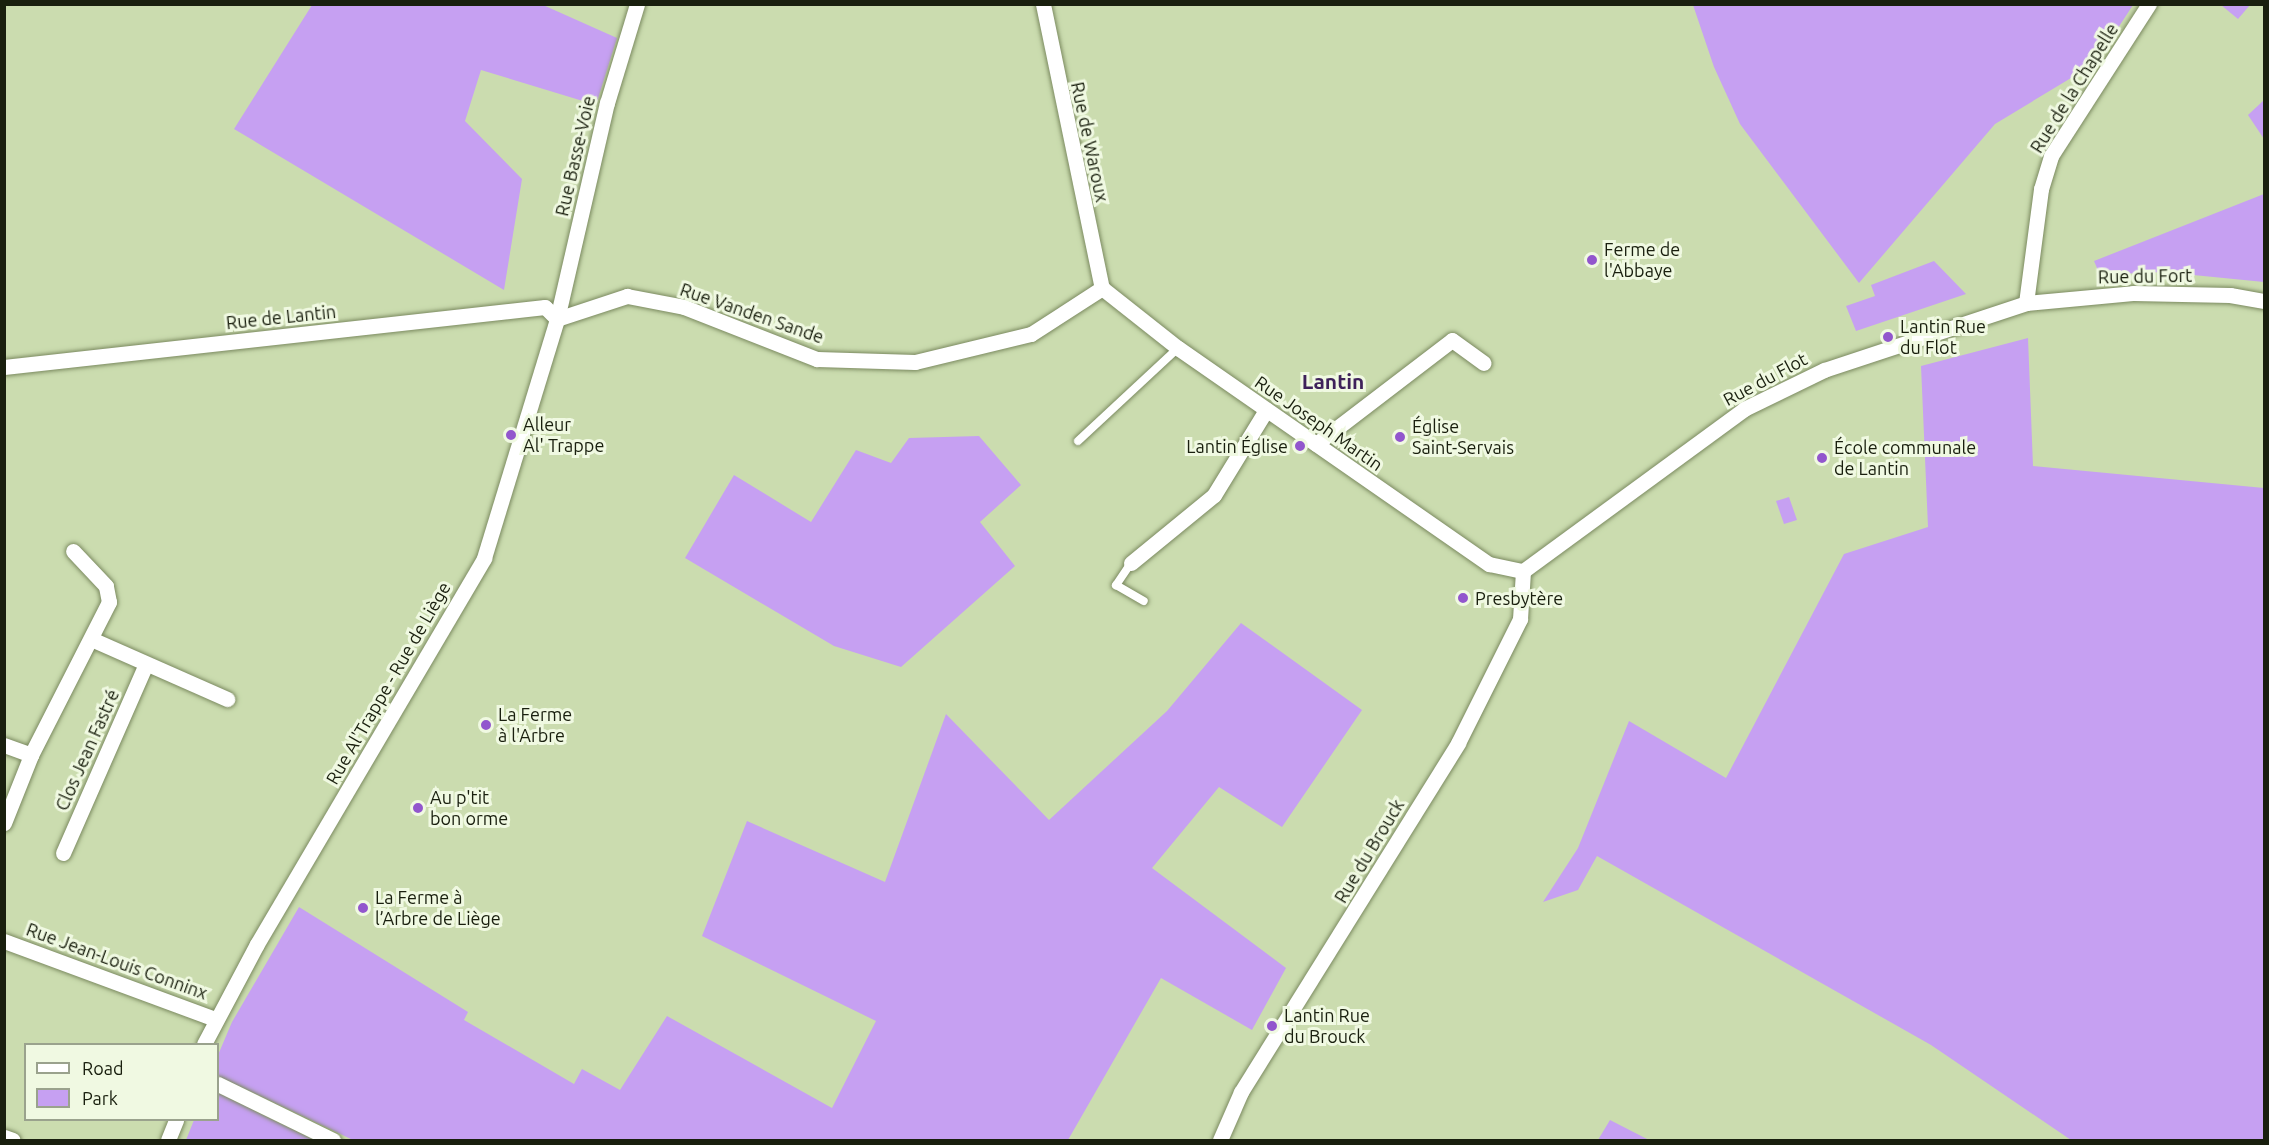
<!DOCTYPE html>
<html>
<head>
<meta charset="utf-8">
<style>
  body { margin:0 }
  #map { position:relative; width:2269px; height:1145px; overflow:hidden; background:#cbdcaf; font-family:Ubuntu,sans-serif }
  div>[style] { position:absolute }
  .green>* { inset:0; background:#c6a0f2 }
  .roads { filter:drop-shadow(0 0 2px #7b8a60) drop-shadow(0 0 2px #7b8a60) }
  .service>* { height:8px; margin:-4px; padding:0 4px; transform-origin:4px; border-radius:4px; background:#fff }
  .minor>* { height:15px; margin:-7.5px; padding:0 7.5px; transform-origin:7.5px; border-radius:7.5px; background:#fff }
  .dots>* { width:16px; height:16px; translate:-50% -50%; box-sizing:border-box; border:3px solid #f0f9e2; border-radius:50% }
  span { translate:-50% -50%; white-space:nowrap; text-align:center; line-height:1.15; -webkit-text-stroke:6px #f0f9e2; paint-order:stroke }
  .street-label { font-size:18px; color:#191f0e }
  .poi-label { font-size:18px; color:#191f0e }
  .left { translate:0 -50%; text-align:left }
  .right { translate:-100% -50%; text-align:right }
  .quarter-label { font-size:21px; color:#3e215a; font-weight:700 }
  .frame { position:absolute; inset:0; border:6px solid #191f0e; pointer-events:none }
  .legend { position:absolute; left:24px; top:1043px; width:195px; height:78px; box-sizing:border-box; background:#f0f9e2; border:2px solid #9aa28d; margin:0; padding:8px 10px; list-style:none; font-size:18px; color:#191f0e }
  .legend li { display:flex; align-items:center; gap:12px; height:30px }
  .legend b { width:30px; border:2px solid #9aa28d }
</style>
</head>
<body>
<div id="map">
  <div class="green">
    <i style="clip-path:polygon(312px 5px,543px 5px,617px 38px,596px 105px,481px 70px,465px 121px,522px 179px,504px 290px,234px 129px)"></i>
    <i style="clip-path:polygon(1693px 5px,1693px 4px,2133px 5px,2088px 74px,2076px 75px,1995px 124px,1859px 283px,1740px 124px,1714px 67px)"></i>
    <i style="clip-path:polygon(2221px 5px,2250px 5px,2238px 19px)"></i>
    <i style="clip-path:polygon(2264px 100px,2264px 139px,2248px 115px)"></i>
    <i style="clip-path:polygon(2264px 194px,2264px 282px,2163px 272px,2100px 275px,2094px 261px)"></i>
    <i style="clip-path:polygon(1934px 261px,1966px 294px,1856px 331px,1846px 306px,1875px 296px,1871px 285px)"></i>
    <i style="clip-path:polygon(2028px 338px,2033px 466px,2264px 488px,2264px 1140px,2071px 1140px,1931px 1045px,1597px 856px,1578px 890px,1543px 902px,1578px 848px,1629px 721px,1726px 778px,1844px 554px,1928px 527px,1921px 366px)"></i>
    <i style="clip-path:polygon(979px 436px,1021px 485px,980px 522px,1015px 566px,901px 667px,834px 646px,685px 558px,734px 475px,811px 522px,856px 450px,891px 463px,909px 438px)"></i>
    <i style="clip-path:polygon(1789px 497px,1797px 520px,1784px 524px,1776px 501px)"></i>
    <i style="clip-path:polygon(1241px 623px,1362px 710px,1282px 827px,1219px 787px,1152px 868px,1286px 968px,1252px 1030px,1161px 978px,1068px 1140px,353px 1140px,218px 1076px,218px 1055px,232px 1022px,299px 907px,468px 1012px,464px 1020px,574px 1084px,582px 1069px,620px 1090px,667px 1016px,832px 1108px,876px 1021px,702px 936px,747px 821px,885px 882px,946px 714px,1049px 820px,1167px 711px)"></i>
    <i style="clip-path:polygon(218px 1093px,314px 1140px,186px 1140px,194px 1120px,218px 1120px)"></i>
    <i style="clip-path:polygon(1610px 1120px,1649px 1140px,1598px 1140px)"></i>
  </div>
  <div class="roads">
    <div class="service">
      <i style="left:1078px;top:441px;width:137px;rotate:-42.9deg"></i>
      <i style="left:1131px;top:563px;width:27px;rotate:124deg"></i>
      <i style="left:1116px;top:585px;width:32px;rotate:30deg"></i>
    </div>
    <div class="minor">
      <i style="left:1043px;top:4px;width:290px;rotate:78.3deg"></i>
      <i style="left:1102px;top:288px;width:97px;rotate:38.3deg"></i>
      <i style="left:1178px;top:348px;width:379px;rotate:34.8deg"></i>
      <i style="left:1489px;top:564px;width:35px;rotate:12deg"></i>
      <i style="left:2026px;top:303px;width:115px;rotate:-82.5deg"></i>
      <i style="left:2041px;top:189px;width:34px;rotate:-73deg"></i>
      <i style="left:2051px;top:156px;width:181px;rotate:-57.2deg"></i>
      <i style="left:557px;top:319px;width:74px;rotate:-18.2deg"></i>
      <i style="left:627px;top:296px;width:58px;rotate:10.9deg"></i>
      <i style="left:684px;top:307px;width:143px;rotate:21.4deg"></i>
      <i style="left:817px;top:359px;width:98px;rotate:1.8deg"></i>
      <i style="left:915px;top:362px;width:119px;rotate:-13.6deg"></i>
      <i style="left:1031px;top:334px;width:85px;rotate:-32.9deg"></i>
      <i style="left:4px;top:367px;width:544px;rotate:-6.33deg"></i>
      <i style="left:545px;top:307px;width:17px;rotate:45deg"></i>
      <i style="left:1316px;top:444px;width:171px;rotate:-37.4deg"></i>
      <i style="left:1452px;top:340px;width:39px;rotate:36deg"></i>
      <i style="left:1131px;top:563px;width:107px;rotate:-39.3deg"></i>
      <i style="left:1214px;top:495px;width:100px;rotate:-58.5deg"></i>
      <i style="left:1523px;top:571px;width:274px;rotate:-36.2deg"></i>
      <i style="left:1744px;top:409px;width:89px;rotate:-26deg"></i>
      <i style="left:1824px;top:370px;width:213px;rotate:-18.3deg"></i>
      <i style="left:2026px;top:303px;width:107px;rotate:-5.3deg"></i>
      <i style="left:2133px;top:293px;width:97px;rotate:1.2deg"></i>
      <i style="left:2230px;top:295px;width:35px;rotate:10deg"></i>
      <i style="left:91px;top:639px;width:149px;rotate:23.8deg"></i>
      <i style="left:4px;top:745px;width:29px;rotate:20deg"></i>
      <i style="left:4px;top:823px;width:73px;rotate:-68.3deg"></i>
      <i style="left:31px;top:755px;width:172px;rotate:-63deg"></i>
      <i style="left:109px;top:602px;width:16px;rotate:-101deg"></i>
      <i style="left:106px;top:586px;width:48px;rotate:-133.3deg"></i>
      <i style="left:63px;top:853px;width:206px;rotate:-66.3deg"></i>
      <i style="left:4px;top:941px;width:225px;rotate:20.3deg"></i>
      <i style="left:204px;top:1044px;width:113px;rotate:-62.1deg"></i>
      <i style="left:257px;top:944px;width:448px;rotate:-59.5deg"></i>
      <i style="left:484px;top:558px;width:250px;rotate:-73deg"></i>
      <i style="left:557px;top:319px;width:222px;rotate:-77deg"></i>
      <i style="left:607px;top:103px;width:103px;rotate:-73.1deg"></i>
      <i style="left:218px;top:1084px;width:128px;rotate:26deg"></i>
      <i style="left:4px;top:1137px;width:9px;rotate:18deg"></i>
      <i style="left:168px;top:1140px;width:22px;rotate:-68deg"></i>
      <i style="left:1220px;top:1140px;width:52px;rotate:-66.4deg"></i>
      <i style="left:1241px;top:1092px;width:411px;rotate:-58.1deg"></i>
      <i style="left:1458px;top:743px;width:139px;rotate:-63.4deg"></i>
      <i style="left:1520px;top:619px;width:48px;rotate:-86.4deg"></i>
    </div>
  </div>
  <div class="dots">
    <i style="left:1592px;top:260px;background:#9256cd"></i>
    <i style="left:1888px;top:337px;background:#9256cd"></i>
    <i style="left:511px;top:435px;background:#9256cd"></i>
    <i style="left:1400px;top:437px;background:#9256cd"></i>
    <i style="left:1300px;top:446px;background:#9256cd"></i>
    <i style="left:1822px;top:458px;background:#9256cd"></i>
    <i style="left:1463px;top:598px;background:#9256cd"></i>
    <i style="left:486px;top:725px;background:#9256cd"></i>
    <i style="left:418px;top:808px;background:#9256cd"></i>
    <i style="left:363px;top:908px;background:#9256cd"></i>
    <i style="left:1272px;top:1026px;background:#9256cd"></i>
  </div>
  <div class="street-label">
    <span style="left:2074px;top:88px;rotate:-58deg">Rue de la Chapelle</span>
    <span style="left:1090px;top:142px;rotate:78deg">Rue de Waroux</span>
    <span style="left:575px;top:156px;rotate:-77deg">Rue Basse-Voie</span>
    <span style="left:2145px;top:276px;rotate:-1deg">Rue du Fort</span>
    <span style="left:752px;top:313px;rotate:19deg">Rue Vanden Sande</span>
    <span style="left:281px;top:317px;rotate:-6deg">Rue de Lantin</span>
    <span style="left:1765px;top:379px;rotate:-28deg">Rue du Flot</span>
    <span style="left:1319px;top:423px;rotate:35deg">Rue Joseph Martin</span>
    <span style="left:388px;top:683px;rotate:-60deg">Rue Al'Trappe - Rue de Liège</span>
    <span style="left:87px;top:750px;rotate:-66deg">Clos Jean Fastré</span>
    <span style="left:1369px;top:851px;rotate:-59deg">Rue du Brouck</span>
    <span style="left:117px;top:961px;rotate:20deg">Rue Jean-Louis Conninx</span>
  </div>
  <div class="poi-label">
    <span class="left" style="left:1604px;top:260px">Ferme de<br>l'Abbaye</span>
    <span class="left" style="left:1900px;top:337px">Lantin Rue<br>du Flot</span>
    <span class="left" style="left:523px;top:435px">Alleur<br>Al' Trappe</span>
    <span class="left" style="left:1412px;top:437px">Église<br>Saint-Servais</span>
    <span class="right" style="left:1288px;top:446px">Lantin Église</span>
    <span class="left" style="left:1834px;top:458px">École communale<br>de Lantin</span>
    <span class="left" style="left:1475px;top:598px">Presbytère</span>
    <span class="left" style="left:498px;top:725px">La Ferme<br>à l'Arbre</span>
    <span class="left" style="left:430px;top:808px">Au p'tit<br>bon orme</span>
    <span class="left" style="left:375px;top:908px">La Ferme à<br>l’Arbre de Liège</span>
    <span class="left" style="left:1284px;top:1026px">Lantin Rue<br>du Brouck</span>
  </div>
  <div class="quarter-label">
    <span style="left:1333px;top:381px">Lantin</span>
  </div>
  <div class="frame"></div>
  <ul class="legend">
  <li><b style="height:8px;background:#fff"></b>Road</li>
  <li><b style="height:16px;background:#c6a0f2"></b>Park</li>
  </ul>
</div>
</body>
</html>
